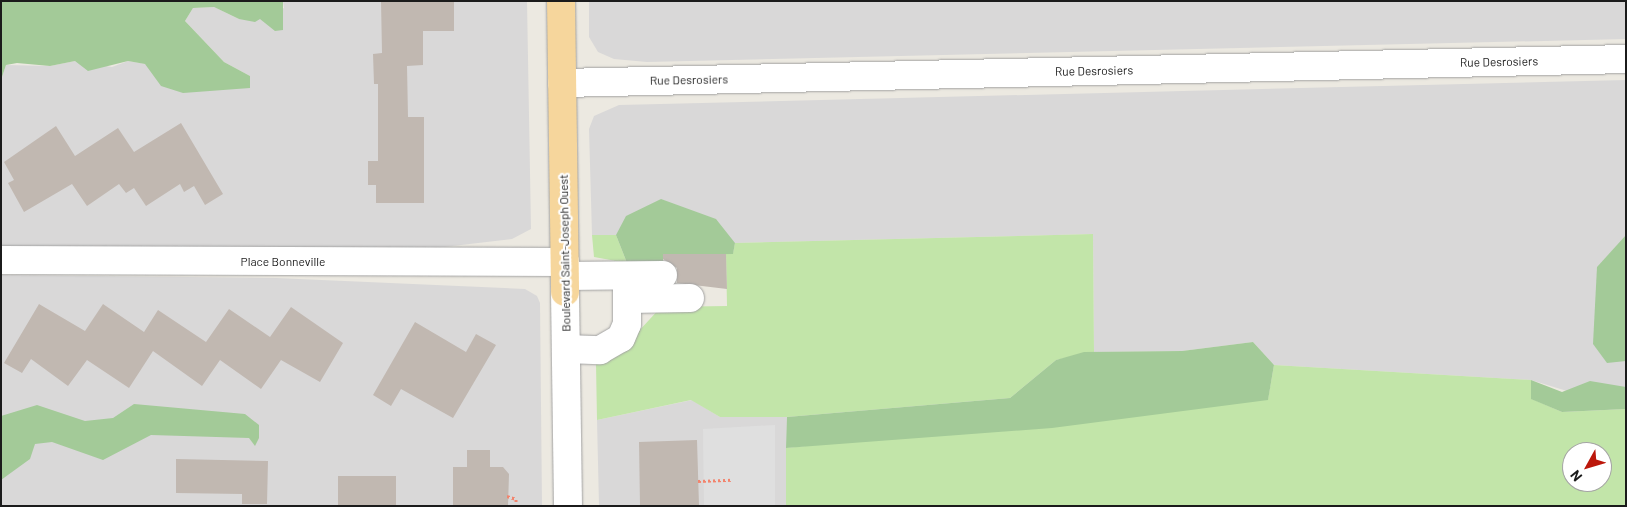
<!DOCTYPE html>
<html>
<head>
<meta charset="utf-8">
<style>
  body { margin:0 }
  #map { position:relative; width:1627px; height:507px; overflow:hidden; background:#ece9e1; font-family:Barlow,sans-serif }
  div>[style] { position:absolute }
  .residential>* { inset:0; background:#d9d8d8 }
  .grass>* { inset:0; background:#c2e5a9 }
  .forest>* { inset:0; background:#a3ca98 }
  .parking>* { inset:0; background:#dfdfdf }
  .building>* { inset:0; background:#c1b8b1 }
  .path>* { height:3px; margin-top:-1.5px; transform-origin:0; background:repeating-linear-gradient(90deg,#f2846d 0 2.5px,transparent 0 5px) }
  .roads { filter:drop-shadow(0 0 1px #a2a2a2) drop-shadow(0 0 1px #a2a2a2) }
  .minor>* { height:28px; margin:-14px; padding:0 14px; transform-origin:14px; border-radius:14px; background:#fff }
  .major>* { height:28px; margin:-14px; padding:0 14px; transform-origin:14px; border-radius:14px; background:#f6d69c }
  span { translate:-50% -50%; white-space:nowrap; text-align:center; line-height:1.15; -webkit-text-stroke:4.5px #fff; paint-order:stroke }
  .street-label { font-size:12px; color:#1b1b1b }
  .frame { position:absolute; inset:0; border:2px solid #1b1b1b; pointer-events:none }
  .north { position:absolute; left:1562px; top:442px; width:50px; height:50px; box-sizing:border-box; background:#fff; border:1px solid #a4a4a4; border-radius:50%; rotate:231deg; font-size:14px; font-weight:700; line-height:20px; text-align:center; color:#1b1b1b }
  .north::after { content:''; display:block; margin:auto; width:18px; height:22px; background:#bc170b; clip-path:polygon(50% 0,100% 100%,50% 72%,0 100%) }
</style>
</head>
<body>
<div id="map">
  <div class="residential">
    <i style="clip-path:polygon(283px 1px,527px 1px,531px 229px,512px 239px,427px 249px,1px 247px,1px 80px,6px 65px,50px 66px,75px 61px,112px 67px,128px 61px,146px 64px,161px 85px,250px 88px,250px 76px,224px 62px,185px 21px,193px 8px,214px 7px,239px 19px,260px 18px,284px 8px)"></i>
    <i style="clip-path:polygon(589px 1px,1626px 1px,1626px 39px,647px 62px,614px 59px,598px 52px,589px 37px)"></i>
    <i style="clip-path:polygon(1626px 80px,1626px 409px,1531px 380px,1274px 365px,1253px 342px,1182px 351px,1094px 352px,1093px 234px,735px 243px,592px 235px,589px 129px,594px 116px,619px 105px)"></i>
    <i style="clip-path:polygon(1px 275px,276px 278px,525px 289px,537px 296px,540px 303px,542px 506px,1px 506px)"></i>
    <i style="clip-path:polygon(692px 400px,720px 417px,787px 417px,786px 506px,599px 506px,597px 420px)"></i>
  </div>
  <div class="grass">
    <i style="clip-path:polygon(1093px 234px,1094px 352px,1056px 360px,1010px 398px,787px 417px,720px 417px,691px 400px,597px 420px,596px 364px,614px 358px,661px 307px,727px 306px,726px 254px,733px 253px,735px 243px)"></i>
    <i style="clip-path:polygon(592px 235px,616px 235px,627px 263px,594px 257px)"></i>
    <i style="clip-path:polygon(evenodd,1274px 365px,1531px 380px,1532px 399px,1562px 412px,1626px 409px,1626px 506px,786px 506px,786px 448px,1268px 399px,1274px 365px,1572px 452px,1602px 452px,1602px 482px,1572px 482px,1572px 452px)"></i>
  </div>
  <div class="forest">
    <i style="clip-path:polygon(1px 1px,283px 1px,283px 30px,275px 31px,260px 19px,255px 22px,239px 19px,214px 7px,193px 8px,185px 21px,224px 62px,250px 76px,250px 88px,183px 93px,161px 86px,145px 64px,128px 61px,88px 71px,75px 61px,50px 66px,17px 63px,6px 65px,1px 80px)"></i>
    <i style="clip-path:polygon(661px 199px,716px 219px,735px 243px,733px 254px,663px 255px,663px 271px,627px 263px,616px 235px,626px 216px)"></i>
    <i style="clip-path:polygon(1626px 235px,1626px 361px,1607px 363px,1593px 344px,1597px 267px)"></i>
    <i style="clip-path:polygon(1253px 342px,1274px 365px,1268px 400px,1052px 428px,786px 448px,787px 417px,1010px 398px,1056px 360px,1084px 352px,1182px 351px)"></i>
    <i style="clip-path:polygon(1531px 380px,1562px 392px,1590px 381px,1626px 387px,1626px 409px,1562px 412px,1531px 399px)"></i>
    <i style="clip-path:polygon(134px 404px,245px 414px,259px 425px,259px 438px,255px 446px,249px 438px,151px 435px,103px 460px,52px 442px,35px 444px,30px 459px,1px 480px,1px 416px,37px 405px,85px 421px,113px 418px)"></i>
  </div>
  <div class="parking">
    <i style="clip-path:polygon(775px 425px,775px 506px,704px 506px,703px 429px)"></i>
  </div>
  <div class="building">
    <i style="clip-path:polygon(381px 1px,454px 1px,454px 31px,423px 31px,423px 65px,407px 66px,408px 117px,424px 117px,424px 203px,376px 203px,376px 185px,368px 185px,368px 161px,378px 161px,378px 84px,374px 84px,373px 54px,382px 53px)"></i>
    <i style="clip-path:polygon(181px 123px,223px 194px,205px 205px,194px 186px,184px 192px,180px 184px,146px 206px,134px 188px,126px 193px,119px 184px,87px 206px,72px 184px,24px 212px,8px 183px,14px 180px,4px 162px,56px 126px,75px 156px,118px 128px,134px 152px)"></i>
    <i style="clip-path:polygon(663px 254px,726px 254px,727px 289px,677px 283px,677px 268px,663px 259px)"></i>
    <i style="clip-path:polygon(39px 304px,85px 331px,103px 304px,144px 332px,158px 310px,206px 342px,229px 309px,270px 337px,291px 307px,343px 343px,320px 382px,281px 360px,261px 389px,220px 360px,202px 386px,153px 351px,129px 388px,87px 360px,68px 386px,31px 359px,22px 373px,4px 363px)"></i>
    <i style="clip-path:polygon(415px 322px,466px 352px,476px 334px,496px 345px,453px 418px,401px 389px,391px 406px,373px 395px)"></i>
    <i style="clip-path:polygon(697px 440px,699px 506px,640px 506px,639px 442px)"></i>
    <i style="clip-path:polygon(467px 450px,490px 450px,490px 467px,503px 467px,509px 474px,508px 506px,453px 506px,453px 467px,467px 467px)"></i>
    <i style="clip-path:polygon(176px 459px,268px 461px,267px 504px,242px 504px,242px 494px,176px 493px)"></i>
    <i style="clip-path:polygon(338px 476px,396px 476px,396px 506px,338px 506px)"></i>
  </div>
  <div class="path">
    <i style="left:698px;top:481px;width:34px;rotate:-2deg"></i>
    <i style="left:507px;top:496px;width:9px;rotate:18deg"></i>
    <i style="left:516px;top:499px;width:7px;rotate:90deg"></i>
  </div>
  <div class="roads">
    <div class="minor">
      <i style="left:562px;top:83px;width:1064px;rotate:-1.29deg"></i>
      <i style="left:1px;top:260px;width:564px;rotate:0.2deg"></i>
      <i style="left:565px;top:276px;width:98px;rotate:-0.6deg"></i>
      <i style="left:565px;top:292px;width:214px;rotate:89.2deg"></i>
      <i style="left:627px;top:299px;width:63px;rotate:-0.9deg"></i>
      <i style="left:566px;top:349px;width:34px;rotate:2deg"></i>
      <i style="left:600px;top:350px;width:24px;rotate:-30deg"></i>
      <i style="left:621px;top:338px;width:15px;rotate:-67deg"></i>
      <i style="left:627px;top:324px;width:48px;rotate:-90deg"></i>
    </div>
    <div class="major">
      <i style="left:561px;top:1px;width:291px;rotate:89.2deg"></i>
    </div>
  </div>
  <div class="street-label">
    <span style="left:1499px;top:62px;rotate:-1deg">Rue Desrosiers</span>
    <span style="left:1094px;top:71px;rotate:-1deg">Rue Desrosiers</span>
    <span style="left:689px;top:80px;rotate:-1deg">Rue Desrosiers</span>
    <span style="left:565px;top:253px;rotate:-91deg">Boulevard Saint-Joseph Ouest</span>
    <span style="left:283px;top:262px">Place Bonneville</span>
  </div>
  <div class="frame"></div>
  <div class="north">N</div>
</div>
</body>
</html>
